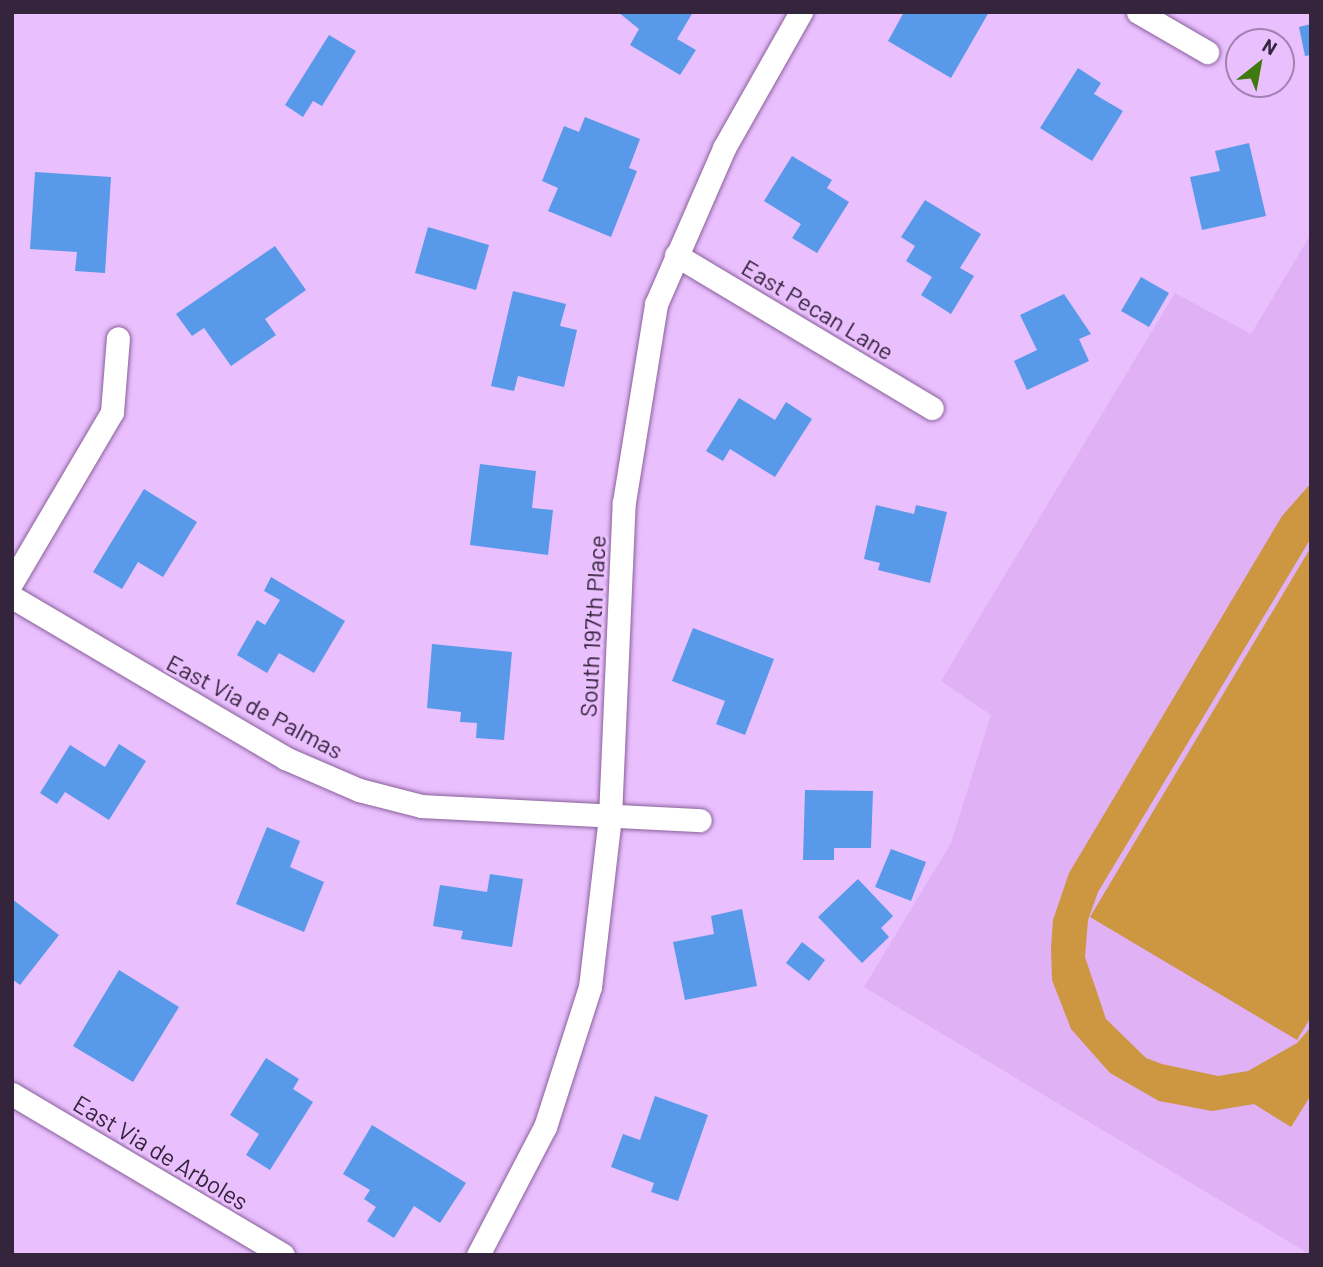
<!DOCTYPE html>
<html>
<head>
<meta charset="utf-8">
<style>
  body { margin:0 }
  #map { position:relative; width:1323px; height:1267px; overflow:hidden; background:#eabffe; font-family:Barlow,sans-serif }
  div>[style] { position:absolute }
  .built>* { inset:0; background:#e0b1f5 }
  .green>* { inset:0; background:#cd9641 }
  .building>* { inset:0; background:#5999e9 }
  .roads { filter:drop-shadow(0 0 2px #89619a) drop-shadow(0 0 2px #89619a) }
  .minor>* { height:23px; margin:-11.5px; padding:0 11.5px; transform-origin:11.5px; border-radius:11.5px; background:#fff }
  span { translate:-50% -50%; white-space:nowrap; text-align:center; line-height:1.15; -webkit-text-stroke:6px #eabffe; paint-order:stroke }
  .street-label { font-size:24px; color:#34243c }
  .frame { position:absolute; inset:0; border:14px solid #34243c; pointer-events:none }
  .north { position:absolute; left:1225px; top:28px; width:70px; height:70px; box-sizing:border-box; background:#eabffe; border:2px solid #a181b0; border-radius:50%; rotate:31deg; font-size:19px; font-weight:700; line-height:28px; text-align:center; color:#34243c }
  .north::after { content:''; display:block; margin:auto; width:24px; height:32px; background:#40790e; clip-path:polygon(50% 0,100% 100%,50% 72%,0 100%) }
</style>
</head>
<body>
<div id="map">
  <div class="built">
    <i style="clip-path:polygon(1311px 234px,1311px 1255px,864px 987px,951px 843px,991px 715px,941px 681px,1175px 293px,1251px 334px)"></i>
  </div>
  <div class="green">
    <i style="clip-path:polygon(1311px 483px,1311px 538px,1098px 892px,1088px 920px,1085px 957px,1106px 1019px,1146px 1058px,1162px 1064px,1218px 1076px,1248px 1071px,1297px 1043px,1311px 1027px,1311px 1095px,1291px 1127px,1254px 1104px,1212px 1111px,1159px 1101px,1110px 1073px,1071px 1029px,1052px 980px,1051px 948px,1053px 920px,1069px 873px,1282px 516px)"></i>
    <i style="clip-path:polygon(1311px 547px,1311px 1017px,1297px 1040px,1090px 917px)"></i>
  </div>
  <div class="building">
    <i style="clip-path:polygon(618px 12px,693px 12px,677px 39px,696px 50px,680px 75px,630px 45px,639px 29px)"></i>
    <i style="clip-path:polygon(904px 12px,989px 12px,951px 78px,888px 41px)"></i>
    <i style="clip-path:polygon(1311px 24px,1311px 55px,1305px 56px,1299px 27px)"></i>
    <i style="clip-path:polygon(329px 35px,356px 51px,322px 106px,313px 101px,303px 117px,285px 105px)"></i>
    <i style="clip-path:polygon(1078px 68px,1101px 83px,1094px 94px,1123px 111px,1092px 161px,1040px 128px)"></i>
    <i style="clip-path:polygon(585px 117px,640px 139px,629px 168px,637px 171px,611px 237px,548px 211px,558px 188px,542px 181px,564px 126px,579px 132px)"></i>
    <i style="clip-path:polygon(1249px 143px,1266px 216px,1202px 230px,1190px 177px,1220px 171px,1215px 151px)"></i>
    <i style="clip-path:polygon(792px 156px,832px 180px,827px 188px,849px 202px,817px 253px,792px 238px,801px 224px,764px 201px)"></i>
    <i style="clip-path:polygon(35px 172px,111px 177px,105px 273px,75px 271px,77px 252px,30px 249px)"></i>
    <i style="clip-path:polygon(925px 200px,981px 234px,960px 268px,974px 276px,951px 314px,921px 295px,932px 277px,906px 261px,915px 246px,901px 237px)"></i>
    <i style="clip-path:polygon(428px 227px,489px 245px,476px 290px,415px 273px)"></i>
    <i style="clip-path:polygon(275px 246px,306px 290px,265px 319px,276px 335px,231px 366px,204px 328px,192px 336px,176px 314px)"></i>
    <i style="clip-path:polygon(1141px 277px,1169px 293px,1149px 327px,1121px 311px)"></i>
    <i style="clip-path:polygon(513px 291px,566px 304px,560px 326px,577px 330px,564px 387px,518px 376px,514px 391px,491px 386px)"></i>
    <i style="clip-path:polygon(1064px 294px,1091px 334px,1079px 339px,1089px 361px,1027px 390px,1014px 361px,1037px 350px,1020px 315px)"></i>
    <i style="clip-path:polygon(739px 398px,775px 420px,786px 402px,812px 419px,775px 477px,730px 449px,723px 461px,706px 451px)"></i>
    <i style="clip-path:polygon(480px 464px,536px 471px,532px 508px,553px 510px,548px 555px,470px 545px)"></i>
    <i style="clip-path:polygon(144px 489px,197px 522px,163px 577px,138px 562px,122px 589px,93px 572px)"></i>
    <i style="clip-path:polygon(876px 505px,914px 514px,916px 505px,947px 512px,930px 583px,878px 570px,880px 563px,864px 559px)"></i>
    <i style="clip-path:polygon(271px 577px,345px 621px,314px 673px,279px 653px,267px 673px,237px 655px,257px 620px,265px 625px,280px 600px,264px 591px)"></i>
    <i style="clip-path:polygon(693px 628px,774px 659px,745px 735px,716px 724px,725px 701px,672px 681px)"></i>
    <i style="clip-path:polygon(432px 644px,512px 652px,504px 740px,476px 738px,477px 723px,460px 722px,461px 712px,427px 708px)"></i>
    <i style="clip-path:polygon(119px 744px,146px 761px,109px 820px,65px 792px,57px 804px,40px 793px,70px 745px,105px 767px)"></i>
    <i style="clip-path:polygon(805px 790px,873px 791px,871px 848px,834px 848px,834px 860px,803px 860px)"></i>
    <i style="clip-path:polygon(267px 827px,300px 841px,290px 867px,324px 882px,304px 932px,236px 904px)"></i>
    <i style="clip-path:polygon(891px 849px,926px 862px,911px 901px,875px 887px)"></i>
    <i style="clip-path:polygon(490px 874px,523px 879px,512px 947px,461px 939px,463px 931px,433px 926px,440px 885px,487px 892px)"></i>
    <i style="clip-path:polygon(858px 879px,893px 916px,881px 928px,889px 937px,862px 963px,818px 917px)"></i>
    <i style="clip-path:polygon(12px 899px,59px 935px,20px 985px,12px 979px)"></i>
    <i style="clip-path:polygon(742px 909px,757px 986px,685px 1000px,673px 942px,714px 934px,711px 916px)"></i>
    <i style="clip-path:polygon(802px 942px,825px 960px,809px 981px,786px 963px)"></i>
    <i style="clip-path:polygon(119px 970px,179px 1007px,133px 1082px,73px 1046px)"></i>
    <i style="clip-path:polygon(266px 1058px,299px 1079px,293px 1089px,313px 1102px,270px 1170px,246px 1155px,259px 1134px,230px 1115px)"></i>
    <i style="clip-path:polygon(655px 1096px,708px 1115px,678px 1201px,651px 1192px,654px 1183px,611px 1167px,623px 1134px,640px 1140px)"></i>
    <i style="clip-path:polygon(372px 1125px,466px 1183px,440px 1223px,414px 1206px,394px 1238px,367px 1221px,376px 1207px,364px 1199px,370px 1190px,343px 1174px)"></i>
  </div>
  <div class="roads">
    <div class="minor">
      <i style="left:1138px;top:12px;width:80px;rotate:30.1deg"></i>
      <i style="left:676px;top:255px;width:298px;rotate:30.9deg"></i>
      <i style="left:12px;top:582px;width:197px;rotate:-59.5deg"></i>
      <i style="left:112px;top:412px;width:74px;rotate:-85.4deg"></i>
      <i style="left:12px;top:597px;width:317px;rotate:30.5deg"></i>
      <i style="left:285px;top:758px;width:81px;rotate:23.4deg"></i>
      <i style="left:359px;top:790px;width:65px;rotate:14.3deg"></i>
      <i style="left:422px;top:806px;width:278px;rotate:2.9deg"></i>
      <i style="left:12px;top:1094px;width:315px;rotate:30.7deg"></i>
      <i style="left:478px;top:1255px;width:144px;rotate:-62.4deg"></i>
      <i style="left:545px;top:1127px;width:147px;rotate:-72.2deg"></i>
      <i style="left:590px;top:987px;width:171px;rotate:-83.3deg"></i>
      <i style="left:610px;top:817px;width:315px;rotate:-87.5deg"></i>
      <i style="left:624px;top:502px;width:201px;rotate:-80.8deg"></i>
      <i style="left:656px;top:304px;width:170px;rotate:-66.4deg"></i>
      <i style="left:724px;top:148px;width:156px;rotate:-60.5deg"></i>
    </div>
  </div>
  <div class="street-label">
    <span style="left:818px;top:309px;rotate:31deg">East Pecan Lane</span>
    <span style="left:592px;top:626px;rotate:-87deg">South 197th Place</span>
    <span style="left:255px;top:706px;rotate:28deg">East Via de Palmas</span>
    <span style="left:161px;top:1152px;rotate:31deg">East Via de Arboles</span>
  </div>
  <div class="frame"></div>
  <div class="north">N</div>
</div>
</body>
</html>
